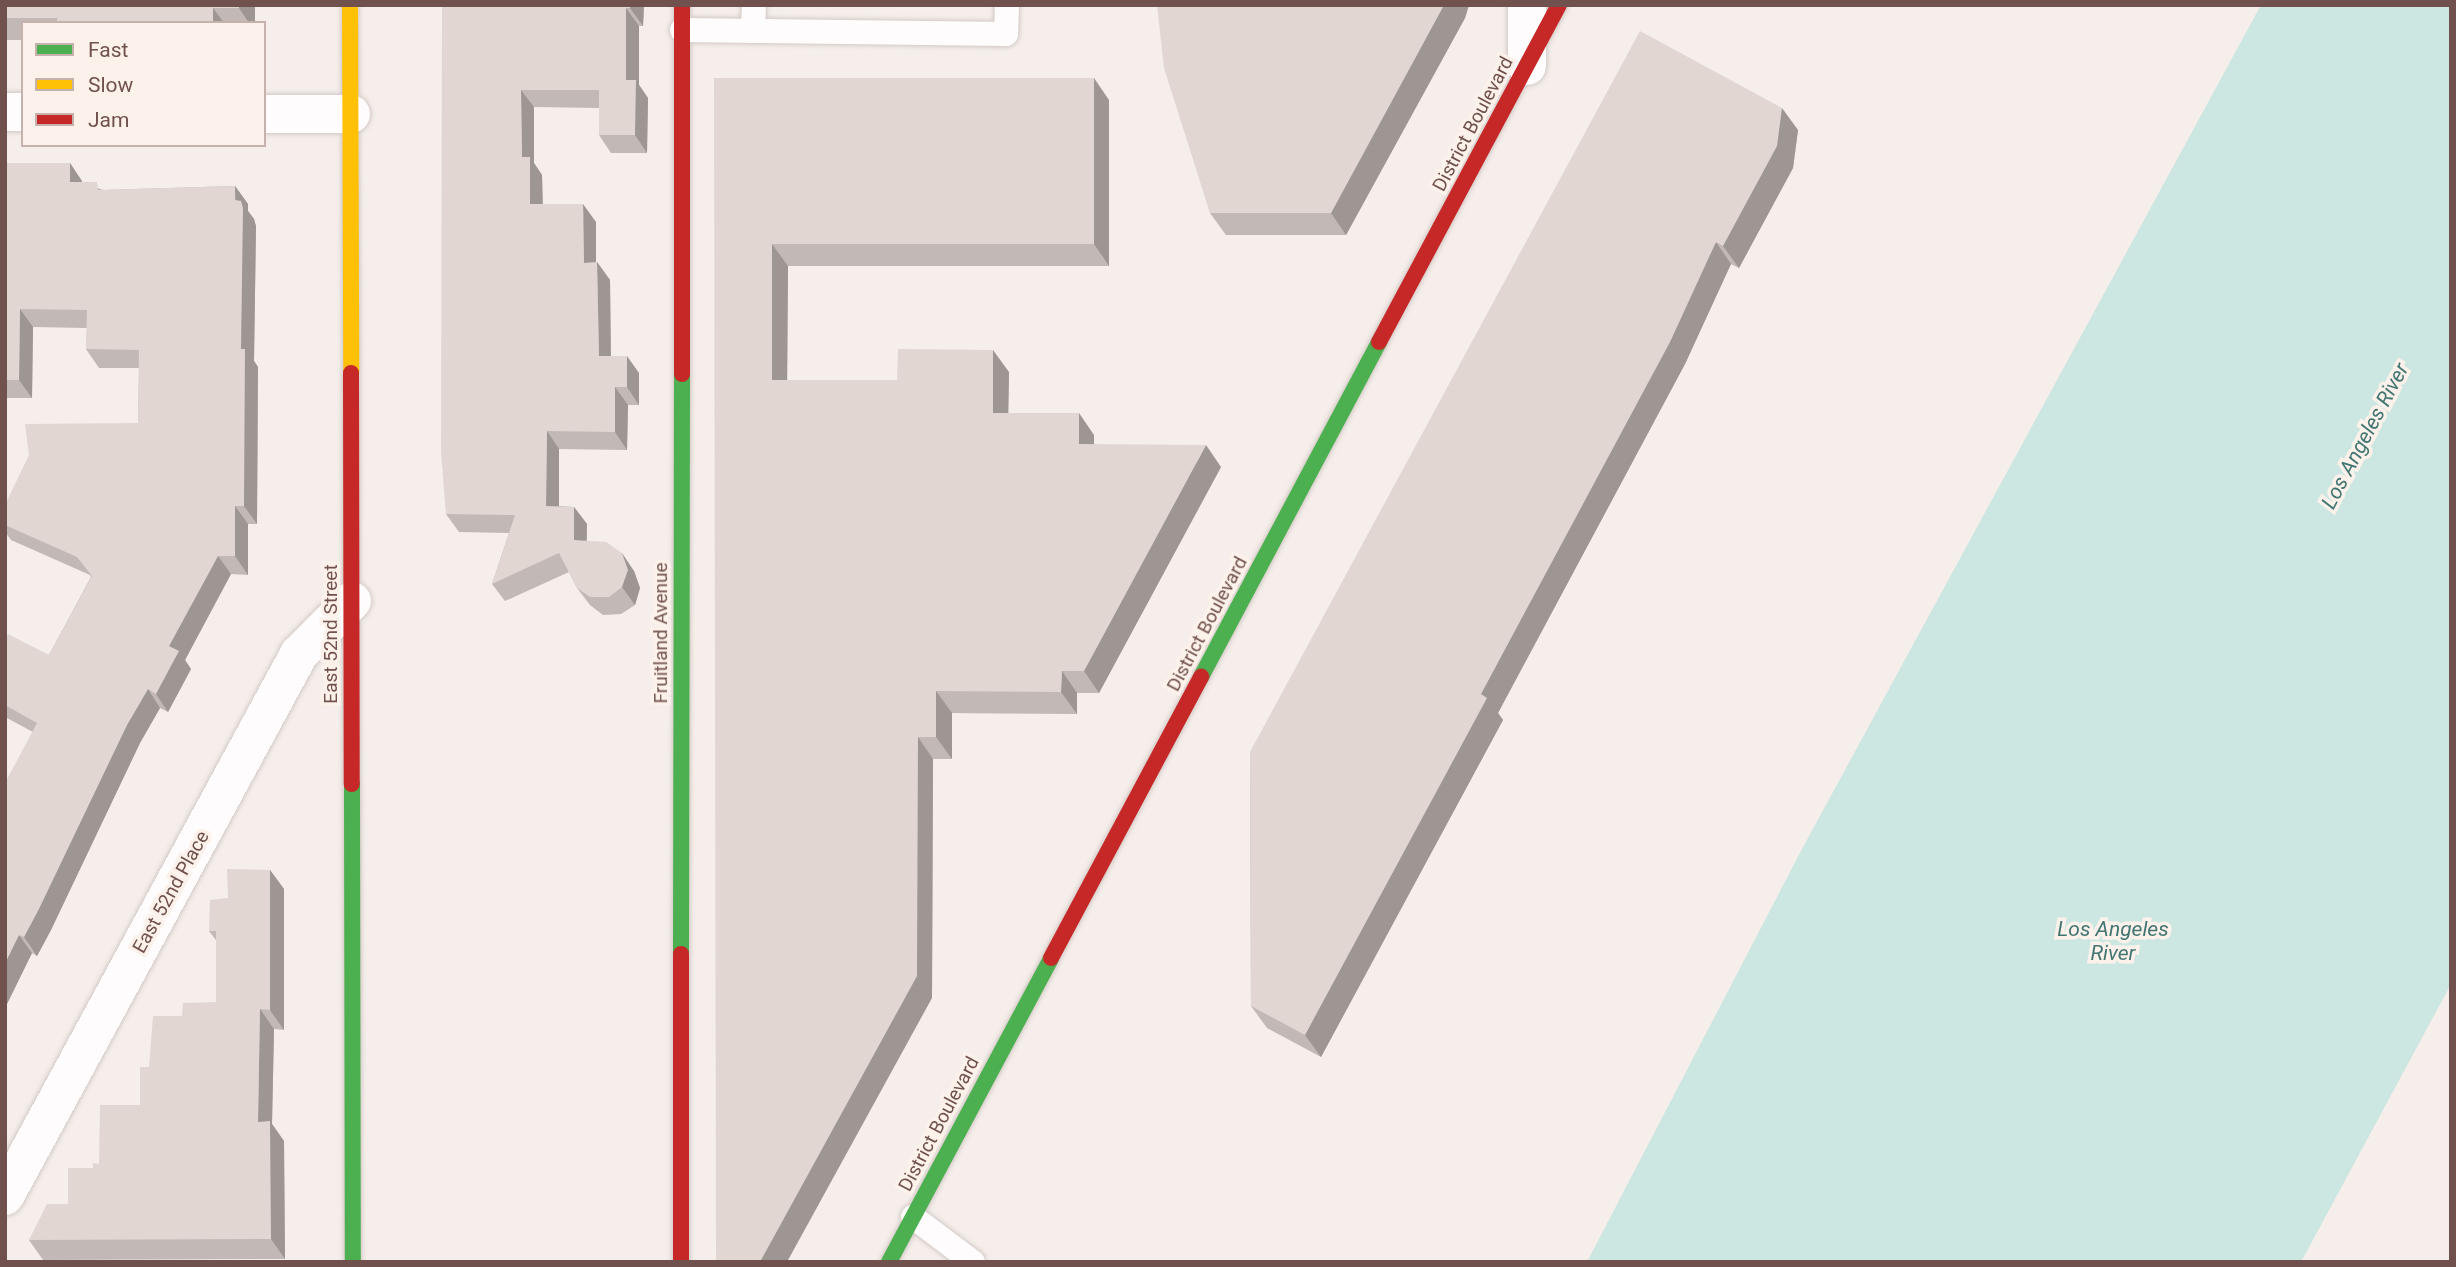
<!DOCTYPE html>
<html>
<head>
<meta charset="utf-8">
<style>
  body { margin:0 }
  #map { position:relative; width:2456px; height:1267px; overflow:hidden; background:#f5eeea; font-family:Roboto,sans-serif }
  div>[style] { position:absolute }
  .water>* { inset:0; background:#cce6e2 }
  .roads { filter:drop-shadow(0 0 2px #d4cac7) drop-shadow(0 0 2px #d4cac7) }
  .lane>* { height:24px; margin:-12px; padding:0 12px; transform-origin:12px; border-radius:12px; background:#fefcfc }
  .street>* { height:38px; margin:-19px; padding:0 19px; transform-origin:19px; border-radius:19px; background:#fefcfc }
  .fast>* { height:16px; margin:-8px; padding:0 8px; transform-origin:8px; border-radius:8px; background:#4caf50 }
  .slow>* { height:16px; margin:-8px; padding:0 8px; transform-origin:8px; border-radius:8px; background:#ffc107 }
  .jam>* { height:16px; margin:-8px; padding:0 8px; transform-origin:8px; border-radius:8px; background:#c62828 }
  .wall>* { inset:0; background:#c2b8b5 }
  .shaded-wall>* { inset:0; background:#9e9693 }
  .building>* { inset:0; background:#e1d6d2 }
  span { translate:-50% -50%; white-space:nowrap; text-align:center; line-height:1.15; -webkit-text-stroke:7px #fdf2eb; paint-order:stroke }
  .street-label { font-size:19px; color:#71514d }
  .water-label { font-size:21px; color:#427672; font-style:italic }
  .frame { position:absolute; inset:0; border:7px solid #71514d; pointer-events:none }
  .legend { position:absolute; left:21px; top:21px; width:245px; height:126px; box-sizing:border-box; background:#fdf2eb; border:2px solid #c5b2ac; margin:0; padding:9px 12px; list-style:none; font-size:21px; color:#71514d }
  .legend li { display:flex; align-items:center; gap:14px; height:35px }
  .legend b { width:35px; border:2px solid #c5b2ac }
</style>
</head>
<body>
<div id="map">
  <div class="water">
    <i style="clip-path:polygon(2261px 5px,2451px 5px,2451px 984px,2301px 1262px,1587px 1262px,1802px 849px)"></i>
  </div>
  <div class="roads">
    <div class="lane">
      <i style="left:682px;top:30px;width:324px;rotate:0.7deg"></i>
      <i style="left:1006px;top:34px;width:29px;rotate:-88deg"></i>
      <i style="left:753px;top:31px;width:26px;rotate:-88deg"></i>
      <i style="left:913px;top:1217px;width:75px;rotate:36.9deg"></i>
    </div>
    <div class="street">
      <i style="left:1527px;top:66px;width:61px;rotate:-90deg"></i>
      <i style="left:5px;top:112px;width:18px"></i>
      <i style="left:264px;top:114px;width:87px"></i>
      <i style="left:5px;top:1196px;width:617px;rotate:-61.52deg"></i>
      <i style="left:299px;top:654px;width:75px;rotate:-45deg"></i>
    </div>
    <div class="fast">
      <i style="left:1201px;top:677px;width:379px;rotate:-62deg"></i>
      <i style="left:352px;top:784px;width:478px;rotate:89.9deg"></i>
      <i style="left:681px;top:954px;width:580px;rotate:-89.9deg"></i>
      <i style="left:889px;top:1262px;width:344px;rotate:-61.9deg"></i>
    </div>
    <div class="slow">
      <i style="left:350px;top:5px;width:368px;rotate:89.8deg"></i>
    </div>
    <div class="jam">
      <i style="left:1379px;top:342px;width:382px;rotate:-61.9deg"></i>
      <i style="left:351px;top:373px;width:411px;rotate:89.9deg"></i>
      <i style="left:682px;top:374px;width:369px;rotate:-90deg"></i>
      <i style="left:1051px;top:958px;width:319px;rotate:-61.9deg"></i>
      <i style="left:681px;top:1262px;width:308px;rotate:-90deg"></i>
    </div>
  </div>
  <div class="wall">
    <i style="clip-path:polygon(5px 5px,255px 5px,255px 23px,23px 23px,23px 40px,7px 40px,7px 52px,5px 52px)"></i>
    <i style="clip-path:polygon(442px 5px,644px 5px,643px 26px,639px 26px,639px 85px,648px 98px,647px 153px,611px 153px,599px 135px,599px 108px,534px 107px,534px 163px,542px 175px,543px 204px,596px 222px,596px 262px,597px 262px,610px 280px,611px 356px,639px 373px,639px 405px,628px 405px,627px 450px,559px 449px,559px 506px,574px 507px,587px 524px,587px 541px,634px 571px,640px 588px,635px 605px,621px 614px,603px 615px,590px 605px,577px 588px,569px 572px,505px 601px,492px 584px,509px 533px,459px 532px,446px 514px)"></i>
    <i style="clip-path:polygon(1157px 5px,1469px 5px,1465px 18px,1346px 235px,1226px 235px,1210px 213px)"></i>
    <i style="clip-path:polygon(714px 78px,1109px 100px,1109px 266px,788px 266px,787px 380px,897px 380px,1009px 372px,1008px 413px,1094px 435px,1094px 444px,1221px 467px,1099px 693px,1077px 693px,1077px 714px,952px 713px,952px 759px,933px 759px,932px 998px)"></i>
    <i style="clip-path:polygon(1798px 130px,1793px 168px,1739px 268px,1731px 264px,1685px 364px,1498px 713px,1503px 720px,1321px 1057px,1267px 1028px,1251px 1006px,1250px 752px)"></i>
    <i style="clip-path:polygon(5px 163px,70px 163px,82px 182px,103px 190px,235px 186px,248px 204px,248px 211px,254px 219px,256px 226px,254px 361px,258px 367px,257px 524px,248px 524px,248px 575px,231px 574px,185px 660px,191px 669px,168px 712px,160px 708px,140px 743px,51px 930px,37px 956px,32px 953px,5px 1008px,33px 732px,5px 717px,5px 641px,49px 655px,91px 577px,90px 575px,11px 540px,5px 532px,5px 505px,138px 423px,139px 368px,99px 368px,86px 349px,87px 328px,33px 327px,32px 398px,5px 398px)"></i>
    <i style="clip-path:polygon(270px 870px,284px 889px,284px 1030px,274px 1029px,272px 1124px,284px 1141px,285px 1259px,43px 1260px,29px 1240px,68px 1204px,93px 1168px,99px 1164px,140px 1105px,182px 1016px,216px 1002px,216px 940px,209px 931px,228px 898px)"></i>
  </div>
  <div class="shaded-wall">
    <i style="clip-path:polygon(239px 5px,255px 5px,255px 23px,249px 23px,239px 8px)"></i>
    <i style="clip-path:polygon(630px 5px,644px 5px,643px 26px,630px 8px)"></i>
    <i style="clip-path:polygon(1444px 5px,1469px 5px,1465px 18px,1346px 235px,1331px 213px)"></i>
    <i style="clip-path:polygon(213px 8px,224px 23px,213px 23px)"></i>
    <i style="clip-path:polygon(626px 8px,639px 26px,639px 85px,648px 98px,647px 153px,635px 135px,626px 80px)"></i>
    <i style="clip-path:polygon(5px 37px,7px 40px,7px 52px,5px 49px)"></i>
    <i style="clip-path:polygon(1094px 78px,1109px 100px,1109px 266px,1094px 244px)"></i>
    <i style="clip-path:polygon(521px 90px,534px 107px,534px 163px,542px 175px,543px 222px,530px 204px,522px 157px)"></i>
    <i style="clip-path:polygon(1782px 108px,1798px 130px,1793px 168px,1739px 268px,1723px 246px)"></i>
    <i style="clip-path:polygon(70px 163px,82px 181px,83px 201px,70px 182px)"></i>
    <i style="clip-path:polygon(235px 186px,248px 204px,248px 211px,254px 219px,256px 226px,254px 361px,258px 367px,257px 524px,244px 506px,241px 349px)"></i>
    <i style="clip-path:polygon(583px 204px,596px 222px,596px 280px,584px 263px)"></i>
    <i style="clip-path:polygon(1716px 242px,1731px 264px,1685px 364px,1498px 713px,1503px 720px,1321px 1057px,1305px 1035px,1481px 694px)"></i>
    <i style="clip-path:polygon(772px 244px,788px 266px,787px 402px,772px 380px)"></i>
    <i style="clip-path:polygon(597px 262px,610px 280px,611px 373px,599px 356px)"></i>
    <i style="clip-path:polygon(20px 309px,33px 327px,32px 398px,19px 380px)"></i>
    <i style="clip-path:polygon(993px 350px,1009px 372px,1008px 435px,993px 413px)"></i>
    <i style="clip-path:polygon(627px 356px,639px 373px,639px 405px,627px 387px)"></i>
    <i style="clip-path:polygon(615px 387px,628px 405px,627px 450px,615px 432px)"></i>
    <i style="clip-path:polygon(1079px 413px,1094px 435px,1094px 466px,1079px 444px)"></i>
    <i style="clip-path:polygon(547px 431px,559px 449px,559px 524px,546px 506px)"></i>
    <i style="clip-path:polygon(1206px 445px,1221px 467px,1099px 693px,1084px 671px)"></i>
    <i style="clip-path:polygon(235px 506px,248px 524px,248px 575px,235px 556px)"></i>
    <i style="clip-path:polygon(574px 507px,587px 524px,586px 558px,574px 540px)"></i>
    <i style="clip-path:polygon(622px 553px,634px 571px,640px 588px,635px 605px,622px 587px)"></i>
    <i style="clip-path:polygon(218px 556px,231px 574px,185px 660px,191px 669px,168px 712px,156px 694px,169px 646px)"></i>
    <i style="clip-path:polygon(1062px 671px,1077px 693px,1077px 714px,1061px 692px)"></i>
    <i style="clip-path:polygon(148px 689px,160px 708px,140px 743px,51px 930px,37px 956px,24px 937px,127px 725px)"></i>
    <i style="clip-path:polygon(936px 691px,952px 713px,952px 759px,936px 737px)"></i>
    <i style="clip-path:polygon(918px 737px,933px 759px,932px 998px,787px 1262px,760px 1262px)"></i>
    <i style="clip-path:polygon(270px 870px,284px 889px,284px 1030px,270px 1010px)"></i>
    <i style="clip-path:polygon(19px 935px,32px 953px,5px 1008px,5px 963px)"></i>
    <i style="clip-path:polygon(260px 1009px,274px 1029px,272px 1124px,284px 1141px,285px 1259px,271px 1239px,258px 1122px)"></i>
  </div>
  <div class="building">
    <i style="clip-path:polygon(5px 5px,239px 5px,239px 8px,213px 8px,213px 23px,57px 23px,57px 18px,5px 18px)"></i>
    <i style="clip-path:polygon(442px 5px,630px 5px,630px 8px,626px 8px,626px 80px,636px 80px,635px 135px,599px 135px,599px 90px,521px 90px,522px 157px,530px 157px,530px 204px,583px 204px,584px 263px,597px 262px,599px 356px,627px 356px,627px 387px,615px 387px,615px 432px,547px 431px,546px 506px,574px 507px,574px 540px,606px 542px,622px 553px,628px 570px,622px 587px,609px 597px,590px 597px,577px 588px,559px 553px,492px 584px,515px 515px,446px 514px,441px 452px)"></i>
    <i style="clip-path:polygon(1157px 5px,1444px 5px,1331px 213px,1210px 213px,1164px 68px)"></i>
    <i style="clip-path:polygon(1640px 31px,1782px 108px,1777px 146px,1723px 246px,1716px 242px,1670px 342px,1481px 694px,1487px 698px,1305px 1035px,1251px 1006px,1250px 752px)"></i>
    <i style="clip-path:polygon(714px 78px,1094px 78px,1094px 244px,772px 244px,772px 380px,897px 380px,898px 349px,993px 350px,993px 413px,1079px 413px,1079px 444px,1206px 445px,1084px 671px,1062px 671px,1061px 692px,936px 691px,936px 737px,918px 737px,917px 976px,760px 1262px,716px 1262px)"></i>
    <i style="clip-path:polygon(5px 163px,70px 163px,70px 182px,97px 182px,98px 190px,235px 186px,235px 200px,241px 201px,243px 208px,241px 349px,245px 349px,244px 506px,235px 506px,235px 556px,218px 556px,169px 646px,179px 651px,156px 694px,148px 689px,127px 725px,38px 911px,24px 937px,19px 935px,5px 963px,5px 783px,37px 723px,5px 705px,5px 641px,8px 634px,49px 655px,92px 576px,77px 557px,5px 525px,5px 505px,29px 455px,25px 424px,138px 423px,139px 350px,86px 349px,87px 310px,20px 309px,19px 380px,5px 380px)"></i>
    <i style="clip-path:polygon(227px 869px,270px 870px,270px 1010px,260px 1009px,258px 1122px,270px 1121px,271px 1239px,29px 1240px,47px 1204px,68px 1204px,68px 1168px,93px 1168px,93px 1163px,99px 1164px,100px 1105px,140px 1105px,140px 1067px,149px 1067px,153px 1016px,182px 1016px,183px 1003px,216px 1002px,216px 931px,209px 931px,210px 900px,228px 898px)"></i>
  </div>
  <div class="street-label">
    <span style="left:1473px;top:124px;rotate:-62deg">District Boulevard</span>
    <span style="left:1207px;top:624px;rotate:-62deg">District Boulevard</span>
    <span style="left:661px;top:633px;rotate:-90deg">Fruitland Avenue</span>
    <span style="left:331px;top:634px;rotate:-90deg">East 52nd Street</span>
    <span style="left:171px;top:892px;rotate:-61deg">East 52nd Place</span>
    <span style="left:939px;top:1124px;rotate:-62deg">District Boulevard</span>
  </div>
  <div class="water-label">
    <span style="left:2365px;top:436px;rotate:-62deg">Los Angeles River</span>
    <span style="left:2113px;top:941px">Los Angeles<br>River</span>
  </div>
  <div class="frame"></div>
  <ul class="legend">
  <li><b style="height:9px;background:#4caf50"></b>Fast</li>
  <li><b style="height:9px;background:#ffc107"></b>Slow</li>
  <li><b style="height:9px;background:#c62828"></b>Jam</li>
  </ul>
</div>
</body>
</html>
